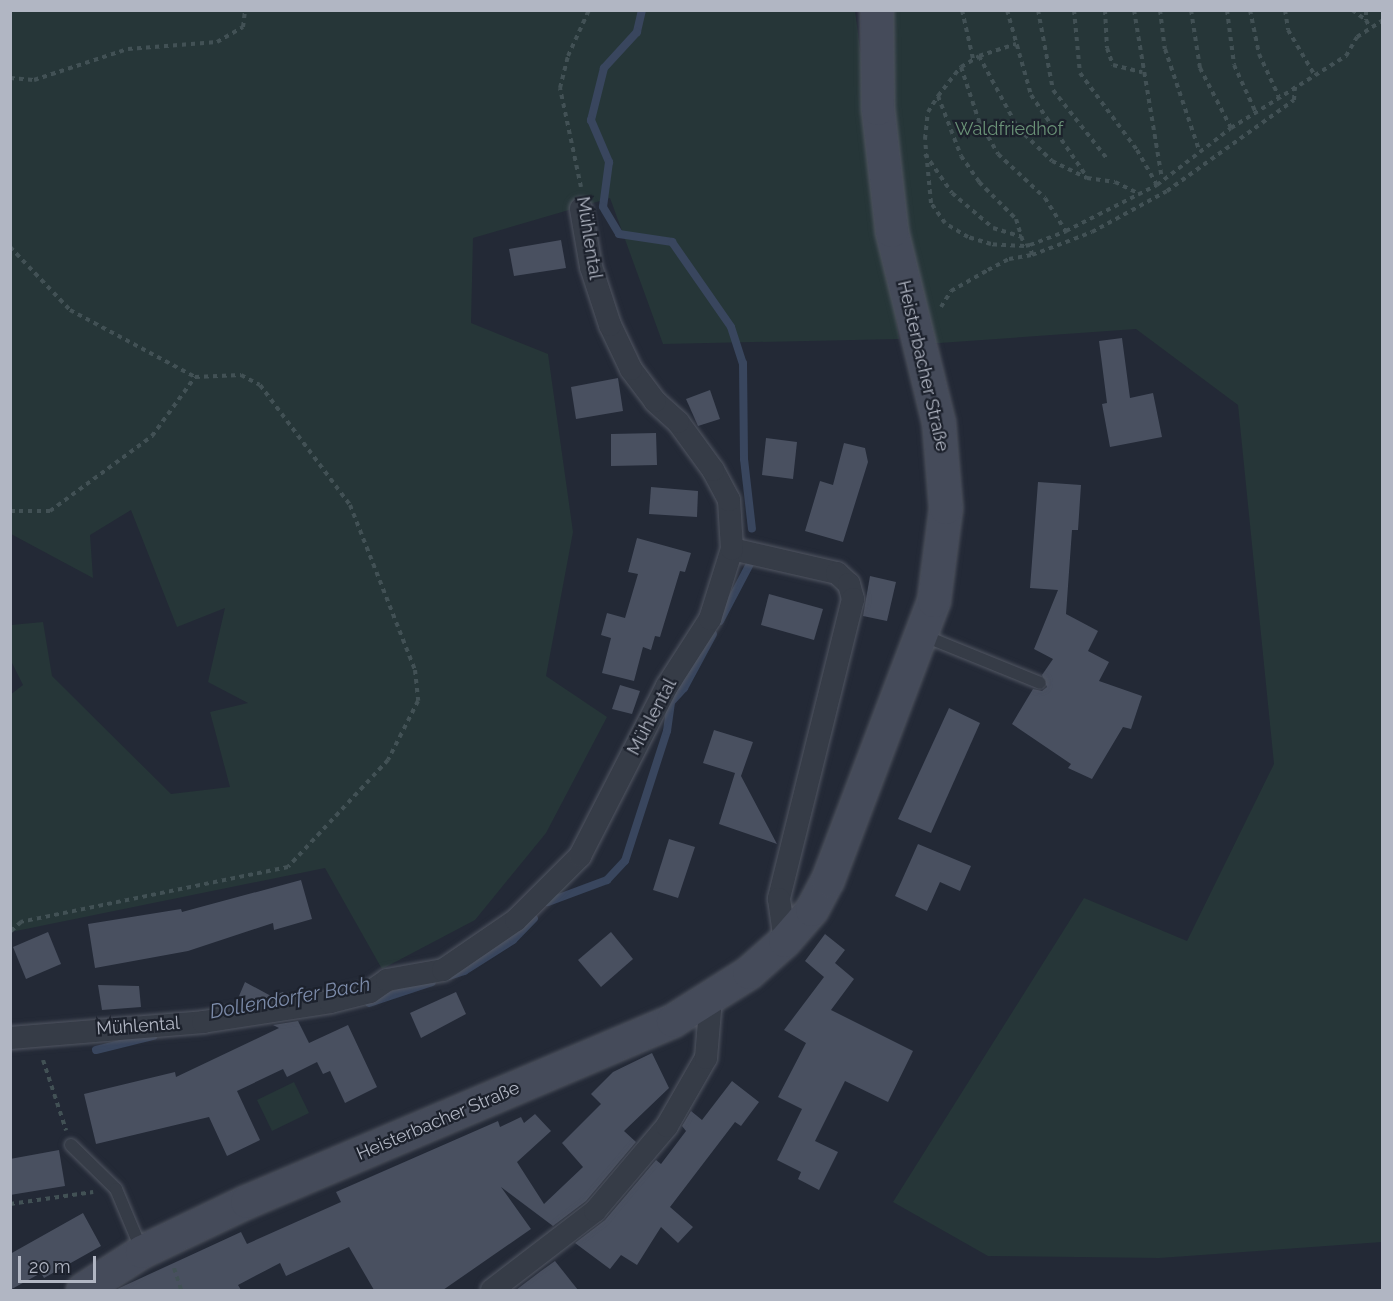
<!DOCTYPE html>
<html>
<head>
<meta charset="utf-8">
<style>
  body { margin:0 }
  #map { position:relative; width:1393px; height:1301px; overflow:hidden; background:#232936; font-family:Raleway,sans-serif }
  div>[style] { position:absolute }
  .green>* { inset:0; background:#263638 }
  .stream>* { height:8px; margin:-4px; padding:0 4px; transform-origin:4px; border-radius:4px; background:#39465e }
  .building>* { inset:0; background:#495060 }
  .path>* { height:4px; margin-top:-2px; transform-origin:0; background:repeating-linear-gradient(90deg,#425155 0 4.5px,transparent 0 9px) }
  .roads { filter:drop-shadow(0 0 2px #515662) drop-shadow(0 0 2px #515662) }
  .lane>* { height:12px; margin:-6px; padding:0 6px; transform-origin:6px; border-radius:6px; background:#363c47 }
  .street>* { height:22px; margin:-11px; padding:0 11px; transform-origin:11px; border-radius:11px; background:#363c47 }
  .secondary>* { height:32px; margin:-16px; padding:0 16px; transform-origin:16px; border-radius:16px; background:#454b5a }
  span { translate:-50% -50%; white-space:nowrap; text-align:center; line-height:1.15; -webkit-text-stroke:4.5px #1c212c; paint-order:stroke }
  .park-label { font-size:18px; color:#6a9277 }
  .street-label { font-size:18px; color:#b1b6c3 }
  .water-label { font-size:20px; color:#7c8ba9; font-style:italic }
  .frame { position:absolute; inset:0; border:12px solid #b1b6c3; pointer-events:none }
  .scale { position:absolute; left:18px; top:1256px; width:78px; height:27px; box-sizing:border-box; border:3px solid #b1b6c3; border-top:0; padding-left:8px; font-size:18px; line-height:21px; white-space:nowrap; color:#b1b6c3; -webkit-text-stroke:4px #1c212c; paint-order:stroke }
</style>
</head>
<body>
<div id="map">
  <div class="green">
    <i style="clip-path:polygon(11px 11px,855px 11px,899px 339px,663px 344px,610px 198px,473px 238px,471px 323px,548px 354px,573px 532px,546px 676px,607px 717px,546px 833px,475px 920px,382px 969px,325px 868px,11px 932px,10px 695px,23px 685px,11px 661px,11px 625px,43px 622px,52px 676px,171px 794px,230px 787px,210px 712px,248px 703px,208px 682px,225px 608px,177px 627px,131px 510px,90px 535px,93px 578px,11px 534px)"></i>
    <i style="clip-path:polygon(888px 11px,1382px 11px,1382px 1242px,1159px 1258px,988px 1256px,893px 1202px,1084px 898px,1187px 941px,1274px 764px,1238px 405px,1136px 329px,925px 344px,899px 232px)"></i>
    <i style="clip-path:polygon(294px 1082px,309px 1113px,272px 1131px,257px 1100px)"></i>
  </div>
  <div class="stream">
    <i style="left:642px;top:10px;width:23px;rotate:103deg"></i>
    <i style="left:637px;top:32px;width:49px;rotate:132.5deg"></i>
    <i style="left:604px;top:68px;width:54px;rotate:104deg"></i>
    <i style="left:591px;top:120px;width:46px;rotate:66.8deg"></i>
    <i style="left:609px;top:162px;width:45px;rotate:97.6deg"></i>
    <i style="left:603px;top:207px;width:31px;rotate:59deg"></i>
    <i style="left:619px;top:234px;width:54px;rotate:8.6deg"></i>
    <i style="left:672px;top:242px;width:103px;rotate:55.2deg"></i>
    <i style="left:731px;top:327px;width:38px;rotate:72deg"></i>
    <i style="left:743px;top:363px;width:96px;rotate:89.4deg"></i>
    <i style="left:744px;top:459px;width:70px;rotate:83.5deg"></i>
    <i style="left:720px;top:621px;width:67px;rotate:-62.3deg"></i>
    <i style="left:548px;top:902px;width:63px;rotate:-20.4deg"></i>
    <i style="left:607px;top:880px;width:26px;rotate:-47deg"></i>
    <i style="left:625px;top:861px;width:137px;rotate:-72.1deg"></i>
    <i style="left:667px;top:731px;width:29px;rotate:-82deg"></i>
    <i style="left:671px;top:702px;width:19px;rotate:-47deg"></i>
    <i style="left:684px;top:688px;width:61px;rotate:-61.8deg"></i>
    <i style="left:449px;top:976px;width:16px;rotate:-18deg"></i>
    <i style="left:464px;top:971px;width:58px;rotate:-32.3deg"></i>
    <i style="left:513px;top:940px;width:30px;rotate:-46deg"></i>
    <i style="left:369px;top:1003px;width:66px;rotate:-18.4deg"></i>
    <i style="left:96px;top:1050px;width:59px;rotate:-13.8deg"></i>
  </div>
  <div class="building">
    <i style="clip-path:polygon(561px 240px,566px 268px,514px 276px,509px 249px)"></i>
    <i style="clip-path:polygon(1122px 338px,1130px 398px,1153px 393px,1162px 437px,1110px 447px,1102px 404px,1107px 403px,1099px 341px)"></i>
    <i style="clip-path:polygon(618px 378px,623px 411px,576px 419px,571px 387px)"></i>
    <i style="clip-path:polygon(710px 390px,720px 419px,698px 426px,686px 399px)"></i>
    <i style="clip-path:polygon(656px 433px,657px 465px,611px 466px,611px 434px)"></i>
    <i style="clip-path:polygon(766px 438px,797px 442px,793px 479px,762px 475px)"></i>
    <i style="clip-path:polygon(844px 443px,865px 448px,868px 462px,843px 542px,805px 531px,820px 481px,833px 485px)"></i>
    <i style="clip-path:polygon(1038px 482px,1081px 485px,1078px 530px,1072px 530px,1066px 614px,1098px 631px,1088px 651px,1109px 662px,1099px 681px,1142px 696px,1131px 729px,1123px 727px,1092px 779px,1068px 768px,1071px 764px,1012px 724px,1033px 689px,1042px 691px,1047px 687px,1042px 675px,1053px 659px,1034px 649px,1058px 590px,1030px 588px)"></i>
    <i style="clip-path:polygon(651px 487px,698px 491px,697px 517px,649px 514px)"></i>
    <i style="clip-path:polygon(637px 538px,691px 553px,685px 572px,680px 571px,660px 637px,655px 636px,651px 650px,643px 647px,634px 681px,602px 673px,611px 638px,601px 635px,607px 613px,625px 618px,638px 574px,628px 572px)"></i>
    <i style="clip-path:polygon(870px 576px,896px 582px,887px 621px,863px 616px)"></i>
    <i style="clip-path:polygon(769px 594px,823px 609px,814px 640px,761px 625px)"></i>
    <i style="clip-path:polygon(620px 685px,640px 691px,632px 714px,612px 709px)"></i>
    <i style="clip-path:polygon(949px 708px,980px 723px,931px 833px,898px 819px)"></i>
    <i style="clip-path:polygon(714px 730px,753px 742px,741px 776px,777px 844px,719px 824px,735px 773px,703px 763px)"></i>
    <i style="clip-path:polygon(669px 839px,695px 847px,678px 898px,653px 890px)"></i>
    <i style="clip-path:polygon(918px 844px,971px 866px,960px 891px,940px 882px,927px 911px,895px 896px)"></i>
    <i style="clip-path:polygon(301px 880px,312px 919px,274px 930px,273px 923px,188px 951px,95px 968px,88px 924px,181px 909px,182px 912px)"></i>
    <i style="clip-path:polygon(48px 932px,61px 964px,26px 979px,13px 947px)"></i>
    <i style="clip-path:polygon(611px 932px,633px 959px,601px 987px,578px 960px)"></i>
    <i style="clip-path:polygon(825px 934px,845px 950px,835px 963px,854px 979px,831px 1010px,913px 1051px,888px 1102px,845px 1081px,815px 1141px,838px 1152px,819px 1190px,798px 1179px,801px 1172px,777px 1160px,802px 1109px,778px 1097px,806px 1043px,784px 1030px,824px 977px,805px 961px)"></i>
    <i style="clip-path:polygon(245px 982px,271px 996px,283px 992px,285px 995px,236px 1003px)"></i>
    <i style="clip-path:polygon(98px 985px,139px 986px,141px 1007px,102px 1010px)"></i>
    <i style="clip-path:polygon(456px 992px,466px 1014px,421px 1038px,410px 1013px)"></i>
    <i style="clip-path:polygon(298px 1021px,309px 1043px,348px 1025px,377px 1087px,345px 1103px,330px 1071px,323px 1074px,317px 1062px,287px 1077px,283px 1069px,237px 1091px,260px 1140px,227px 1156px,209px 1117px,96px 1144px,84px 1094px,175px 1072px,176px 1077px,279px 1028px,273px 1025px)"></i>
    <i style="clip-path:polygon(652px 1053px,669px 1088px,624px 1131px,636px 1142px,586px 1201px,553px 1226px,501px 1187px,531px 1229px,443px 1290px,374px 1290px,349px 1247px,286px 1276px,280px 1263px,238px 1285px,241px 1290px,115px 1290px,241px 1232px,247px 1244px,341px 1202px,336px 1192px,498px 1121px,500px 1127px,521px 1117px,524px 1123px,535px 1114px,551px 1131px,517px 1162px,544px 1204px,583px 1167px,562px 1143px,601px 1104px,591px 1094px,613px 1072px)"></i>
    <i style="clip-path:polygon(732px 1081px,759px 1102px,741px 1126px,735px 1122px,670px 1207px,693px 1227px,678px 1243px,661px 1227px,637px 1265px,621px 1255px,610px 1269px,575px 1243px,605px 1220px,656px 1160px,661px 1164px,686px 1131px,682px 1126px,691px 1111px,702px 1120px)"></i>
    <i style="clip-path:polygon(59px 1150px,65px 1186px,10px 1195px,10px 1159px)"></i>
    <i style="clip-path:polygon(83px 1213px,101px 1246px,44px 1278px,41px 1273px,10px 1290px,10px 1254px)"></i>
    <i style="clip-path:polygon(555px 1261px,578px 1290px,516px 1290px,541px 1271px)"></i>
  </div>
  <div class="path">
    <i style="left:962px;top:10px;width:50px;rotate:77.3deg"></i>
    <i style="left:1007px;top:10px;width:88px;rotate:74.2deg"></i>
    <i style="left:1031px;top:95px;width:99px;rotate:55.7deg"></i>
    <i style="left:1038px;top:10px;width:81px;rotate:79.4deg"></i>
    <i style="left:1053px;top:90px;width:89px;rotate:51.8deg"></i>
    <i style="left:1074px;top:10px;width:63px;rotate:84.6deg"></i>
    <i style="left:1080px;top:73px;width:96px;rotate:53.5deg"></i>
    <i style="left:1137px;top:150px;width:40px;rotate:60.3deg"></i>
    <i style="left:1105px;top:10px;width:38px;rotate:87deg"></i>
    <i style="left:1107px;top:48px;width:18px;rotate:71deg"></i>
    <i style="left:1113px;top:65px;width:30px;rotate:14deg"></i>
    <i style="left:1134px;top:10px;width:171px;rotate:80.6deg"></i>
    <i style="left:1160px;top:10px;width:39px;rotate:83deg"></i>
    <i style="left:1165px;top:49px;width:107px;rotate:71.4deg"></i>
    <i style="left:1191px;top:10px;width:59px;rotate:81.2deg"></i>
    <i style="left:1200px;top:68px;width:68px;rotate:62.7deg"></i>
    <i style="left:1227px;top:10px;width:55px;rotate:82.7deg"></i>
    <i style="left:1234px;top:65px;width:53px;rotate:65.4deg"></i>
    <i style="left:1250px;top:10px;width:45px;rotate:78.4deg"></i>
    <i style="left:1259px;top:54px;width:47px;rotate:65.1deg"></i>
    <i style="left:1285px;top:10px;width:20px;rotate:81deg"></i>
    <i style="left:1288px;top:30px;width:51px;rotate:59.4deg"></i>
    <i style="left:1352px;top:10px;width:17px;rotate:36deg"></i>
    <i style="left:1366px;top:20px;width:7px;rotate:63deg"></i>
    <i style="left:1366px;top:10px;width:10px;rotate:90deg"></i>
    <i style="left:979px;top:56px;width:82px;rotate:61.6deg"></i>
    <i style="left:1018px;top:128px;width:47px;rotate:44.1deg"></i>
    <i style="left:1052px;top:161px;width:39px;rotate:26deg"></i>
    <i style="left:1087px;top:178px;width:28px;rotate:8deg"></i>
    <i style="left:1115px;top:182px;width:28px;rotate:26deg"></i>
    <i style="left:961px;top:67px;width:57px;rotate:71.6deg"></i>
    <i style="left:979px;top:121px;width:38px;rotate:60deg"></i>
    <i style="left:998px;top:154px;width:64px;rotate:43.1deg"></i>
    <i style="left:1045px;top:198px;width:39px;rotate:58deg"></i>
    <i style="left:10px;top:78px;width:24px;rotate:5deg"></i>
    <i style="left:34px;top:80px;width:99px;rotate:-18.3deg"></i>
    <i style="left:128px;top:49px;width:89px;rotate:-4.5deg"></i>
    <i style="left:217px;top:42px;width:30px;rotate:-30deg"></i>
    <i style="left:243px;top:27px;width:17px;rotate:-83deg"></i>
    <i style="left:938px;top:96px;width:37px;rotate:-52deg"></i>
    <i style="left:961px;top:67px;width:21px;rotate:-31deg"></i>
    <i style="left:979px;top:56px;width:39px;rotate:-18deg"></i>
    <i style="left:925px;top:154px;width:47px;rotate:55.3deg"></i>
    <i style="left:952px;top:193px;width:54px;rotate:40.5deg"></i>
    <i style="left:993px;top:228px;width:30px;rotate:17deg"></i>
    <i style="left:581px;top:187px;width:101px;rotate:-102deg"></i>
    <i style="left:560px;top:88px;width:33px;rotate:-76deg"></i>
    <i style="left:568px;top:56px;width:51px;rotate:-65.5deg"></i>
    <i style="left:1030px;top:245px;width:39px;rotate:-21deg"></i>
    <i style="left:1066px;top:231px;width:102px;rotate:-26.8deg"></i>
    <i style="left:1157px;top:185px;width:93px;rotate:-37.6deg"></i>
    <i style="left:1231px;top:128px;width:136px;rotate:-32.1deg"></i>
    <i style="left:1346px;top:56px;width:22px;rotate:-60deg"></i>
    <i style="left:1357px;top:37px;width:30px;rotate:-33deg"></i>
    <i style="left:10px;top:247px;width:87px;rotate:46.4deg"></i>
    <i style="left:70px;top:310px;width:142px;rotate:28.2deg"></i>
    <i style="left:195px;top:377px;width:46px;rotate:-2.5deg"></i>
    <i style="left:241px;top:375px;width:21px;rotate:28deg"></i>
    <i style="left:260px;top:385px;width:150px;rotate:53.1deg"></i>
    <i style="left:350px;top:505px;width:177px;rotate:68.5deg"></i>
    <i style="left:415px;top:670px;width:31px;rotate:84deg"></i>
    <i style="left:418px;top:701px;width:66px;rotate:117deg"></i>
    <i style="left:388px;top:760px;width:146px;rotate:133.1deg"></i>
    <i style="left:288px;top:867px;width:273px;rotate:168.4deg"></i>
    <i style="left:21px;top:922px;width:15px;rotate:138deg"></i>
    <i style="left:1032px;top:255px;width:64px;rotate:-21deg"></i>
    <i style="left:1092px;top:232px;width:85px;rotate:-28.7deg"></i>
    <i style="left:1167px;top:191px;width:156px;rotate:-35.6deg"></i>
    <i style="left:1294px;top:100px;width:14px;rotate:-86deg"></i>
    <i style="left:941px;top:307px;width:19px;rotate:-58deg"></i>
    <i style="left:951px;top:291px;width:43px;rotate:-29.6deg"></i>
    <i style="left:988px;top:270px;width:24px;rotate:-28deg"></i>
    <i style="left:1009px;top:259px;width:23px;rotate:-10deg"></i>
    <i style="left:1032px;top:255px;width:10px;rotate:-101deg"></i>
    <i style="left:1030px;top:245px;width:6px;rotate:171deg"></i>
    <i style="left:1024px;top:246px;width:33px;rotate:-177deg"></i>
    <i style="left:991px;top:244px;width:24px;rotate:-163deg"></i>
    <i style="left:968px;top:237px;width:27px;rotate:-149deg"></i>
    <i style="left:945px;top:223px;width:24px;rotate:-125deg"></i>
    <i style="left:931px;top:203px;width:64px;rotate:-95.4deg"></i>
    <i style="left:925px;top:139px;width:27px;rotate:-84deg"></i>
    <i style="left:928px;top:112px;width:19px;rotate:-58deg"></i>
    <i style="left:938px;top:96px;width:64px;rotate:69deg"></i>
    <i style="left:961px;top:156px;width:32px;rotate:55deg"></i>
    <i style="left:979px;top:182px;width:52px;rotate:45deg"></i>
    <i style="left:1016px;top:219px;width:28px;rotate:73deg"></i>
    <i style="left:10px;top:511px;width:40px"></i>
    <i style="left:50px;top:511px;width:127px;rotate:-36.3deg"></i>
    <i style="left:152px;top:436px;width:73px;rotate:-53.9deg"></i>
    <i style="left:43px;top:1060px;width:74px;rotate:71.8deg"></i>
    <i style="left:10px;top:1204px;width:84px;rotate:-8.2deg"></i>
    <i style="left:174px;top:1268px;width:23px;rotate:72deg"></i>
  </div>
  <div class="roads">
    <div class="lane">
      <i style="left:922px;top:635px;width:127px;rotate:22.1deg"></i>
      <i style="left:71px;top:1145px;width:63px;rotate:44.4deg"></i>
      <i style="left:116px;top:1189px;width:67px;rotate:67.2deg"></i>
    </div>
    <div class="street">
      <i style="left:732px;top:549px;width:108px;rotate:12.9deg"></i>
      <i style="left:837px;top:573px;width:16px;rotate:43deg"></i>
      <i style="left:849px;top:584px;width:16px;rotate:75deg"></i>
      <i style="left:853px;top:599px;width:309px;rotate:103.9deg"></i>
      <i style="left:779px;top:899px;width:42px;rotate:81.9deg"></i>
      <i style="left:10px;top:1038px;width:194px;rotate:-4.7deg"></i>
      <i style="left:203px;top:1022px;width:129px;rotate:-8.9deg"></i>
      <i style="left:330px;top:1002px;width:41px;rotate:-14deg"></i>
      <i style="left:370px;top:992px;width:21px;rotate:-35deg"></i>
      <i style="left:387px;top:980px;width:57px;rotate:-10.1deg"></i>
      <i style="left:443px;top:970px;width:88px;rotate:-34.4deg"></i>
      <i style="left:516px;top:920px;width:91px;rotate:-45deg"></i>
      <i style="left:580px;top:856px;width:191px;rotate:-62.9deg"></i>
      <i style="left:667px;top:686px;width:80px;rotate:-57.3deg"></i>
      <i style="left:710px;top:619px;width:73px;rotate:-72.6deg"></i>
      <i style="left:732px;top:549px;width:49px;rotate:-93.5deg"></i>
      <i style="left:729px;top:500px;width:34px;rotate:-118deg"></i>
      <i style="left:713px;top:470px;width:59px;rotate:-126.1deg"></i>
      <i style="left:678px;top:422px;width:31px;rotate:-138deg"></i>
      <i style="left:655px;top:401px;width:40px;rotate:-127deg"></i>
      <i style="left:631px;top:369px;width:49px;rotate:-115.5deg"></i>
      <i style="left:610px;top:325px;width:61px;rotate:-108.1deg"></i>
      <i style="left:591px;top:267px;width:59px;rotate:-99.8deg"></i>
      <i style="left:492px;top:1290px;width:130px;rotate:-37.5deg"></i>
      <i style="left:595px;top:1211px;width:111px;rotate:-49.7deg"></i>
      <i style="left:667px;top:1126px;width:78px;rotate:-60.2deg"></i>
      <i style="left:706px;top:1058px;width:59px;rotate:-85.2deg"></i>
    </div>
    <div class="secondary">
      <i style="left:83px;top:1290px;width:70px;rotate:-32.8deg"></i>
      <i style="left:142px;top:1252px;width:116px;rotate:-25.5deg"></i>
      <i style="left:247px;top:1202px;width:463px;rotate:-23deg"></i>
      <i style="left:673px;top:1021px;width:90px;rotate:-32.3deg"></i>
      <i style="left:749px;top:973px;width:48px;rotate:-41.6deg"></i>
      <i style="left:785px;top:941px;width:41px;rotate:-48.9deg"></i>
      <i style="left:812px;top:910px;width:34px;rotate:-62deg"></i>
      <i style="left:828px;top:880px;width:298px;rotate:-69.2deg"></i>
      <i style="left:934px;top:601px;width:94px;rotate:-82.6deg"></i>
      <i style="left:946px;top:508px;width:85px;rotate:-94.7deg"></i>
      <i style="left:939px;top:423px;width:198px;rotate:-103.8deg"></i>
      <i style="left:892px;top:231px;width:123px;rotate:-96.5deg"></i>
      <i style="left:878px;top:109px;width:99px;rotate:-90.6deg"></i>
    </div>
  </div>
  <div class="park-label">
    <span style="left:1009px;top:129px">Waldfriedhof</span>
  </div>
  <div class="street-label">
    <span style="left:589px;top:238px;rotate:81deg">Mühlental</span>
    <span style="left:923px;top:366px;rotate:77deg">Heisterbacher Straße</span>
    <span style="left:652px;top:717px;rotate:-62deg">Mühlental</span>
    <span style="left:138px;top:1026px;rotate:-4deg">Mühlental</span>
    <span style="left:438px;top:1121px;rotate:-23deg">Heisterbacher Straße</span>
  </div>
  <div class="water-label">
    <span style="left:290px;top:998px;rotate:-10deg">Dollendorfer Bach</span>
  </div>
  <div class="frame"></div>
  <div class="scale">20 m</div>
</div>
</body>
</html>
